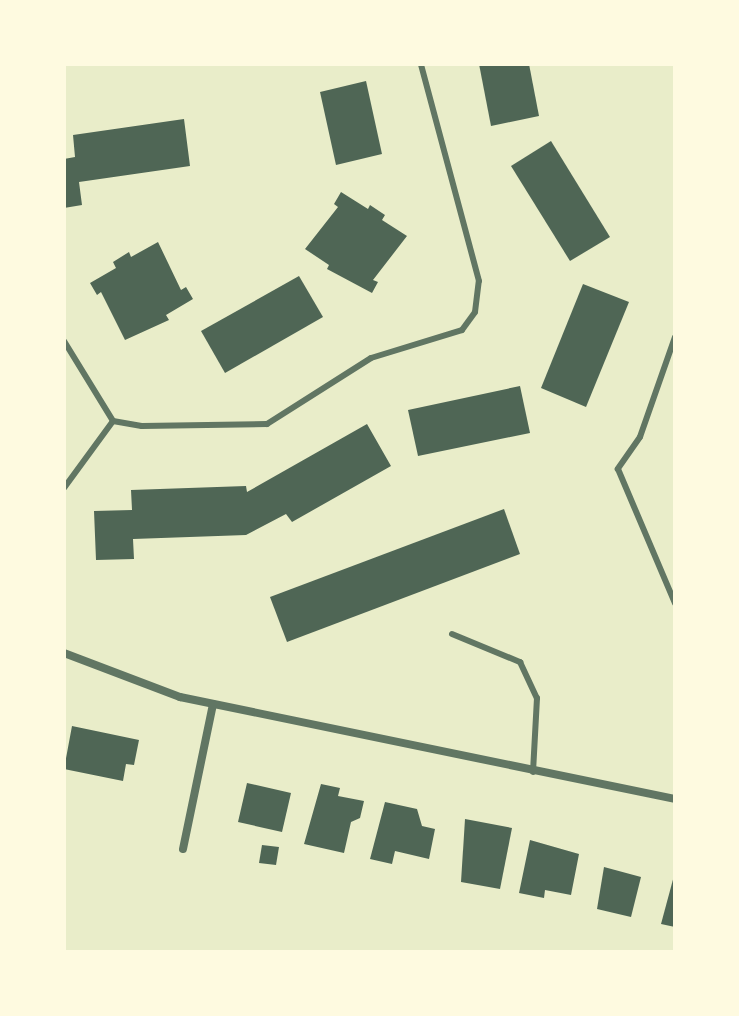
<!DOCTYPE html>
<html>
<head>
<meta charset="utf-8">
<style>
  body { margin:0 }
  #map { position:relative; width:739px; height:1016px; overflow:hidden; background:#e9edc9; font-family:"Asap Condensed",sans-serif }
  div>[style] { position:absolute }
  .building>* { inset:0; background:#4f6655 }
  .service>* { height:6px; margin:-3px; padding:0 3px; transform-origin:3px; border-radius:3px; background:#617663 }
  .minor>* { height:8px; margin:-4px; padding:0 4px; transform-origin:4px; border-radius:4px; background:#617663 }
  span { translate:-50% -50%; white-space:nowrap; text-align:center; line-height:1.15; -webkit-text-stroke:6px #fefae0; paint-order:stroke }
  .frame { position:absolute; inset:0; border:66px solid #fefae0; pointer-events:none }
</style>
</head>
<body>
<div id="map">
  <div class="building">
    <i style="clip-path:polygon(479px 64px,529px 64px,539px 116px,491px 126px)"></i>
    <i style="clip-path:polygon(366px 81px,382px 154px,336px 165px,320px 92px)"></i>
    <i style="clip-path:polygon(184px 119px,190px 166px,79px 182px,82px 205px,64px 208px,64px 159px,75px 157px,73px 135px)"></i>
    <i style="clip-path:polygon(551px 141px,610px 237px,570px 261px,511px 166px)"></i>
    <i style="clip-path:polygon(341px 192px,368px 209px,370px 205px,385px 215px,382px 220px,407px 236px,373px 280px,378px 282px,372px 293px,327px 269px,329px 265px,305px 249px,338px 207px,334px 204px)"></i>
    <i style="clip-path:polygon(158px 242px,181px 290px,186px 287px,193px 299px,166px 315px,169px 320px,125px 340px,101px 292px,97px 295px,90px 283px,116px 268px,113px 262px,129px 252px,131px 257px)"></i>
    <i style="clip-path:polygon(299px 276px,323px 317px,225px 373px,201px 331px)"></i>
    <i style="clip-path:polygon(583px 284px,629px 302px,586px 407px,541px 388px)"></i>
    <i style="clip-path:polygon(520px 386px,530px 433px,418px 456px,408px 410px)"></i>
    <i style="clip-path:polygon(367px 424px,391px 466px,292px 522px,286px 514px,246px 535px,133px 539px,134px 559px,96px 560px,94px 511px,132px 510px,131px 490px,246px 486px,247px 492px)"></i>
    <i style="clip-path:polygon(504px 509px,520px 554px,287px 642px,270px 597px)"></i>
    <i style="clip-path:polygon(72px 726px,139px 740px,134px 765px,126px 764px,123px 781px,64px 769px)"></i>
    <i style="clip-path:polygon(247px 783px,291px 793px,282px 832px,238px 822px)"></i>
    <i style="clip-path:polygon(321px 784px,340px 788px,338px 796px,364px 801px,360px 818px,351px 822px,344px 853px,304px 844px)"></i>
    <i style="clip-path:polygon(385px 802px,417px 809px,422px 826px,435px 829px,429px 859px,395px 851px,392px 864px,370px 859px)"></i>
    <i style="clip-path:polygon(465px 819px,512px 828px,500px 889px,461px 882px)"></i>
    <i style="clip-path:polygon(530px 840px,579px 854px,571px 895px,545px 890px,544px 898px,519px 893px)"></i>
    <i style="clip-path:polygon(262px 845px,279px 847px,276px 865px,259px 863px)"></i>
    <i style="clip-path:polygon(604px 867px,641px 877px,631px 917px,597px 909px)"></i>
    <i style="clip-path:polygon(675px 872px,675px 927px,661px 924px)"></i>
  </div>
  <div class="service">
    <i style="left:675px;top:337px;width:106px;rotate:109.3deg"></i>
    <i style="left:640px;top:437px;width:39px;rotate:125deg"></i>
    <i style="left:618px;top:469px;width:146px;rotate:67deg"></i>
    <i style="left:64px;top:341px;width:94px;rotate:58.5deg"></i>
    <i style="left:113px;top:421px;width:29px;rotate:10deg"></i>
    <i style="left:142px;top:426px;width:125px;rotate:-0.9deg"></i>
    <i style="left:267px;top:424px;width:123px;rotate:-32.4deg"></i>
    <i style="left:371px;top:358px;width:95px;rotate:-17.1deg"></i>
    <i style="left:462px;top:330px;width:22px;rotate:-54deg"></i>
    <i style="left:475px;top:312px;width:31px;rotate:-83deg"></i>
    <i style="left:479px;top:281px;width:225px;rotate:-105deg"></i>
    <i style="left:64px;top:488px;width:83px;rotate:-53.8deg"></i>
    <i style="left:452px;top:634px;width:74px;rotate:22.4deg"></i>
    <i style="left:520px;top:662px;width:40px;rotate:65deg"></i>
    <i style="left:537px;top:698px;width:74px;rotate:93.1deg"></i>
  </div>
  <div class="minor">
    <i style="left:64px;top:653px;width:124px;rotate:20.8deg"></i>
    <i style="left:180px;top:697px;width:505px;rotate:11.64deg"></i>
    <i style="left:183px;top:849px;width:148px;rotate:-78.3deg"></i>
  </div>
  <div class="frame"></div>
</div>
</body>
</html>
